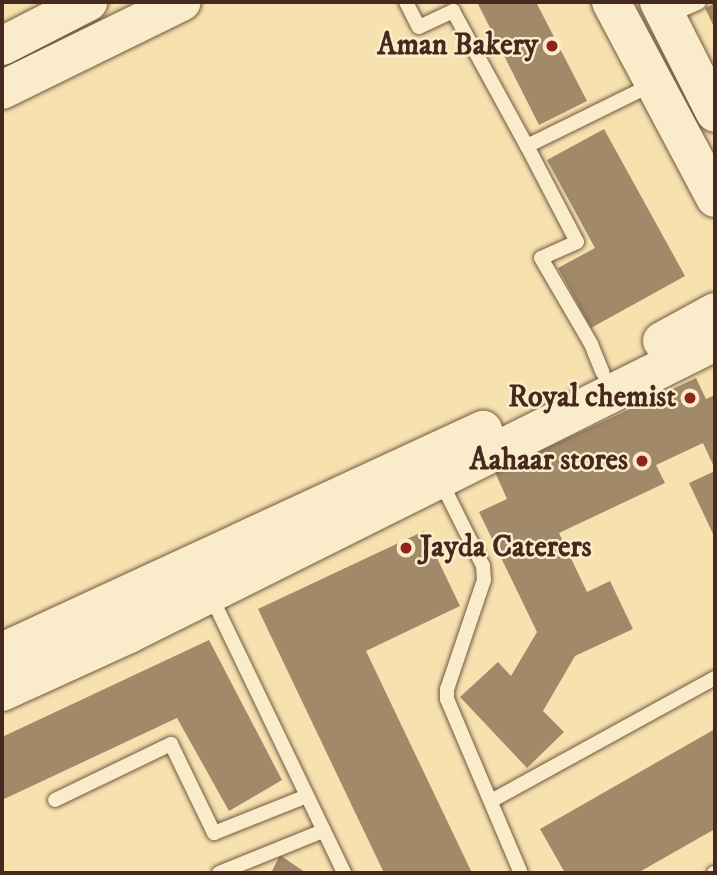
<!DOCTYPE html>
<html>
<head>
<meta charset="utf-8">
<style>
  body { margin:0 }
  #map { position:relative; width:717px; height:875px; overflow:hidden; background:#f7e2af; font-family:"IM FELL DW Pica",serif }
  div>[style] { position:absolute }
  .building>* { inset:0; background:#a28969 }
  .roads { filter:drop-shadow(0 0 2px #725742) drop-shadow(0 0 2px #725742) }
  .lane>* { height:14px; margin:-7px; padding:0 7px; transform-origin:7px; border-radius:7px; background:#faeccb }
  .secondary>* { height:38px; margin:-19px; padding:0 19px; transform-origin:19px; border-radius:19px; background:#faeccb }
  .dots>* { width:19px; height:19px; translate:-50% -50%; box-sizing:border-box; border:4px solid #faeccb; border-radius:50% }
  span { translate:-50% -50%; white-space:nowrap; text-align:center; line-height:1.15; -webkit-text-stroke:5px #faeccb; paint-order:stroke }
  .poi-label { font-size:30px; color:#45291e; font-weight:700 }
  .right { translate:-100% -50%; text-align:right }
  .left { translate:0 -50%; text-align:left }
  .frame { position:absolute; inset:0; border:4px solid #45291e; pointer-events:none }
</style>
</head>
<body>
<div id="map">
  <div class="building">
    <i style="clip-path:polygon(477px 2px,536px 2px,587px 101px,539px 125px)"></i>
    <i style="clip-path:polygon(715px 3px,715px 29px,705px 8px)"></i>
    <i style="clip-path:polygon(604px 129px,685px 276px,591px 328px,558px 268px,595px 248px,547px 160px)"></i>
    <i style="clip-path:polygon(696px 378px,706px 399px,715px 395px,715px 469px,703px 443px,656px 465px,665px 483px,559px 533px,587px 592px,610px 581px,633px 629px,575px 656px,543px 711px,564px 732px,527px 768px,460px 697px,498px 662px,511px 676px,537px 632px,479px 512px,507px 499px,495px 472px)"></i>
    <i style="clip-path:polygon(715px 471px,715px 538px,689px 483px)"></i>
    <i style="clip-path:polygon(424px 531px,460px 606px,366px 651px,472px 873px,384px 873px,258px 609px)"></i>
    <i style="clip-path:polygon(209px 640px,282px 780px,229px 811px,177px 718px,2px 800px,2px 737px)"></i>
    <i style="clip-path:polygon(715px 729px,715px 829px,641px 871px,643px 873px,565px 873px,540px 829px)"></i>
    <i style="clip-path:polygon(280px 855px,306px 873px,271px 873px)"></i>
  </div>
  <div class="roads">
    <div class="lane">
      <i style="left:406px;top:2px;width:28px;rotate:63deg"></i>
      <i style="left:419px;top:27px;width:38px;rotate:-25deg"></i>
      <i style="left:453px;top:11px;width:154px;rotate:61.3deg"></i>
      <i style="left:527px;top:146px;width:140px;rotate:-26.2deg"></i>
      <i style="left:669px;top:16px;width:33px;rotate:-25deg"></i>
      <i style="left:527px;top:146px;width:108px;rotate:62.5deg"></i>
      <i style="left:577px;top:242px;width:39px;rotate:156deg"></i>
      <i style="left:541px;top:258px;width:99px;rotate:59.8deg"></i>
      <i style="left:591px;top:344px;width:31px;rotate:68deg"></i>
      <i style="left:440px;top:480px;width:96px;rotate:63.4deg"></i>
      <i style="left:483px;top:566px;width:14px;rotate:86deg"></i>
      <i style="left:484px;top:580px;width:115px;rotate:108.7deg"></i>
      <i style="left:447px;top:689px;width:10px;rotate:90deg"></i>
      <i style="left:447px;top:699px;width:189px;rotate:67deg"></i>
      <i style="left:210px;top:594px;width:310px;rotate:64.3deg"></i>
      <i style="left:55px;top:800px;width:129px;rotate:-25.8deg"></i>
      <i style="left:171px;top:744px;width:99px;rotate:64.2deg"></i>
      <i style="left:214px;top:833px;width:100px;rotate:-21.7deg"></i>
      <i style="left:491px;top:801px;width:256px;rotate:-28.8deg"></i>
      <i style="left:219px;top:873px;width:112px;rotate:-22deg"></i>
      <i style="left:714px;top:873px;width:1px"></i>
    </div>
    <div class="secondary">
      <i style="left:611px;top:2px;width:222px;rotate:62deg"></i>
      <i style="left:659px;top:2px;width:124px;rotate:63.2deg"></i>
      <i style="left:2px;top:46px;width:97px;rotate:-27.1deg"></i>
      <i style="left:2px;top:90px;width:200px;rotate:-26.1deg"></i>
      <i style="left:662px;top:341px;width:60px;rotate:-28.7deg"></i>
      <i style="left:2px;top:652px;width:530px;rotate:-24.78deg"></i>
      <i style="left:2px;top:692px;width:140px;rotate:-24.5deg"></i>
      <i style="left:129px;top:634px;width:655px;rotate:-26.49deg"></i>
    </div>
  </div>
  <div class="dots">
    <i style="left:552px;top:46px;background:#8f2418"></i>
    <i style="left:690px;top:398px;background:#8f2418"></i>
    <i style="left:642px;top:461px;background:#8f2418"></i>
    <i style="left:406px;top:548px;background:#8f2418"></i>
  </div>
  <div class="poi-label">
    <span class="right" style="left:538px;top:46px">Aman Bakery</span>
    <span class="right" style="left:676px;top:398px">Royal chemist</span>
    <span class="right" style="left:628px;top:461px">Aahaar stores</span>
    <span class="left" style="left:420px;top:548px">Jayda Caterers</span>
  </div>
  <div class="frame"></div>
</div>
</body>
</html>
